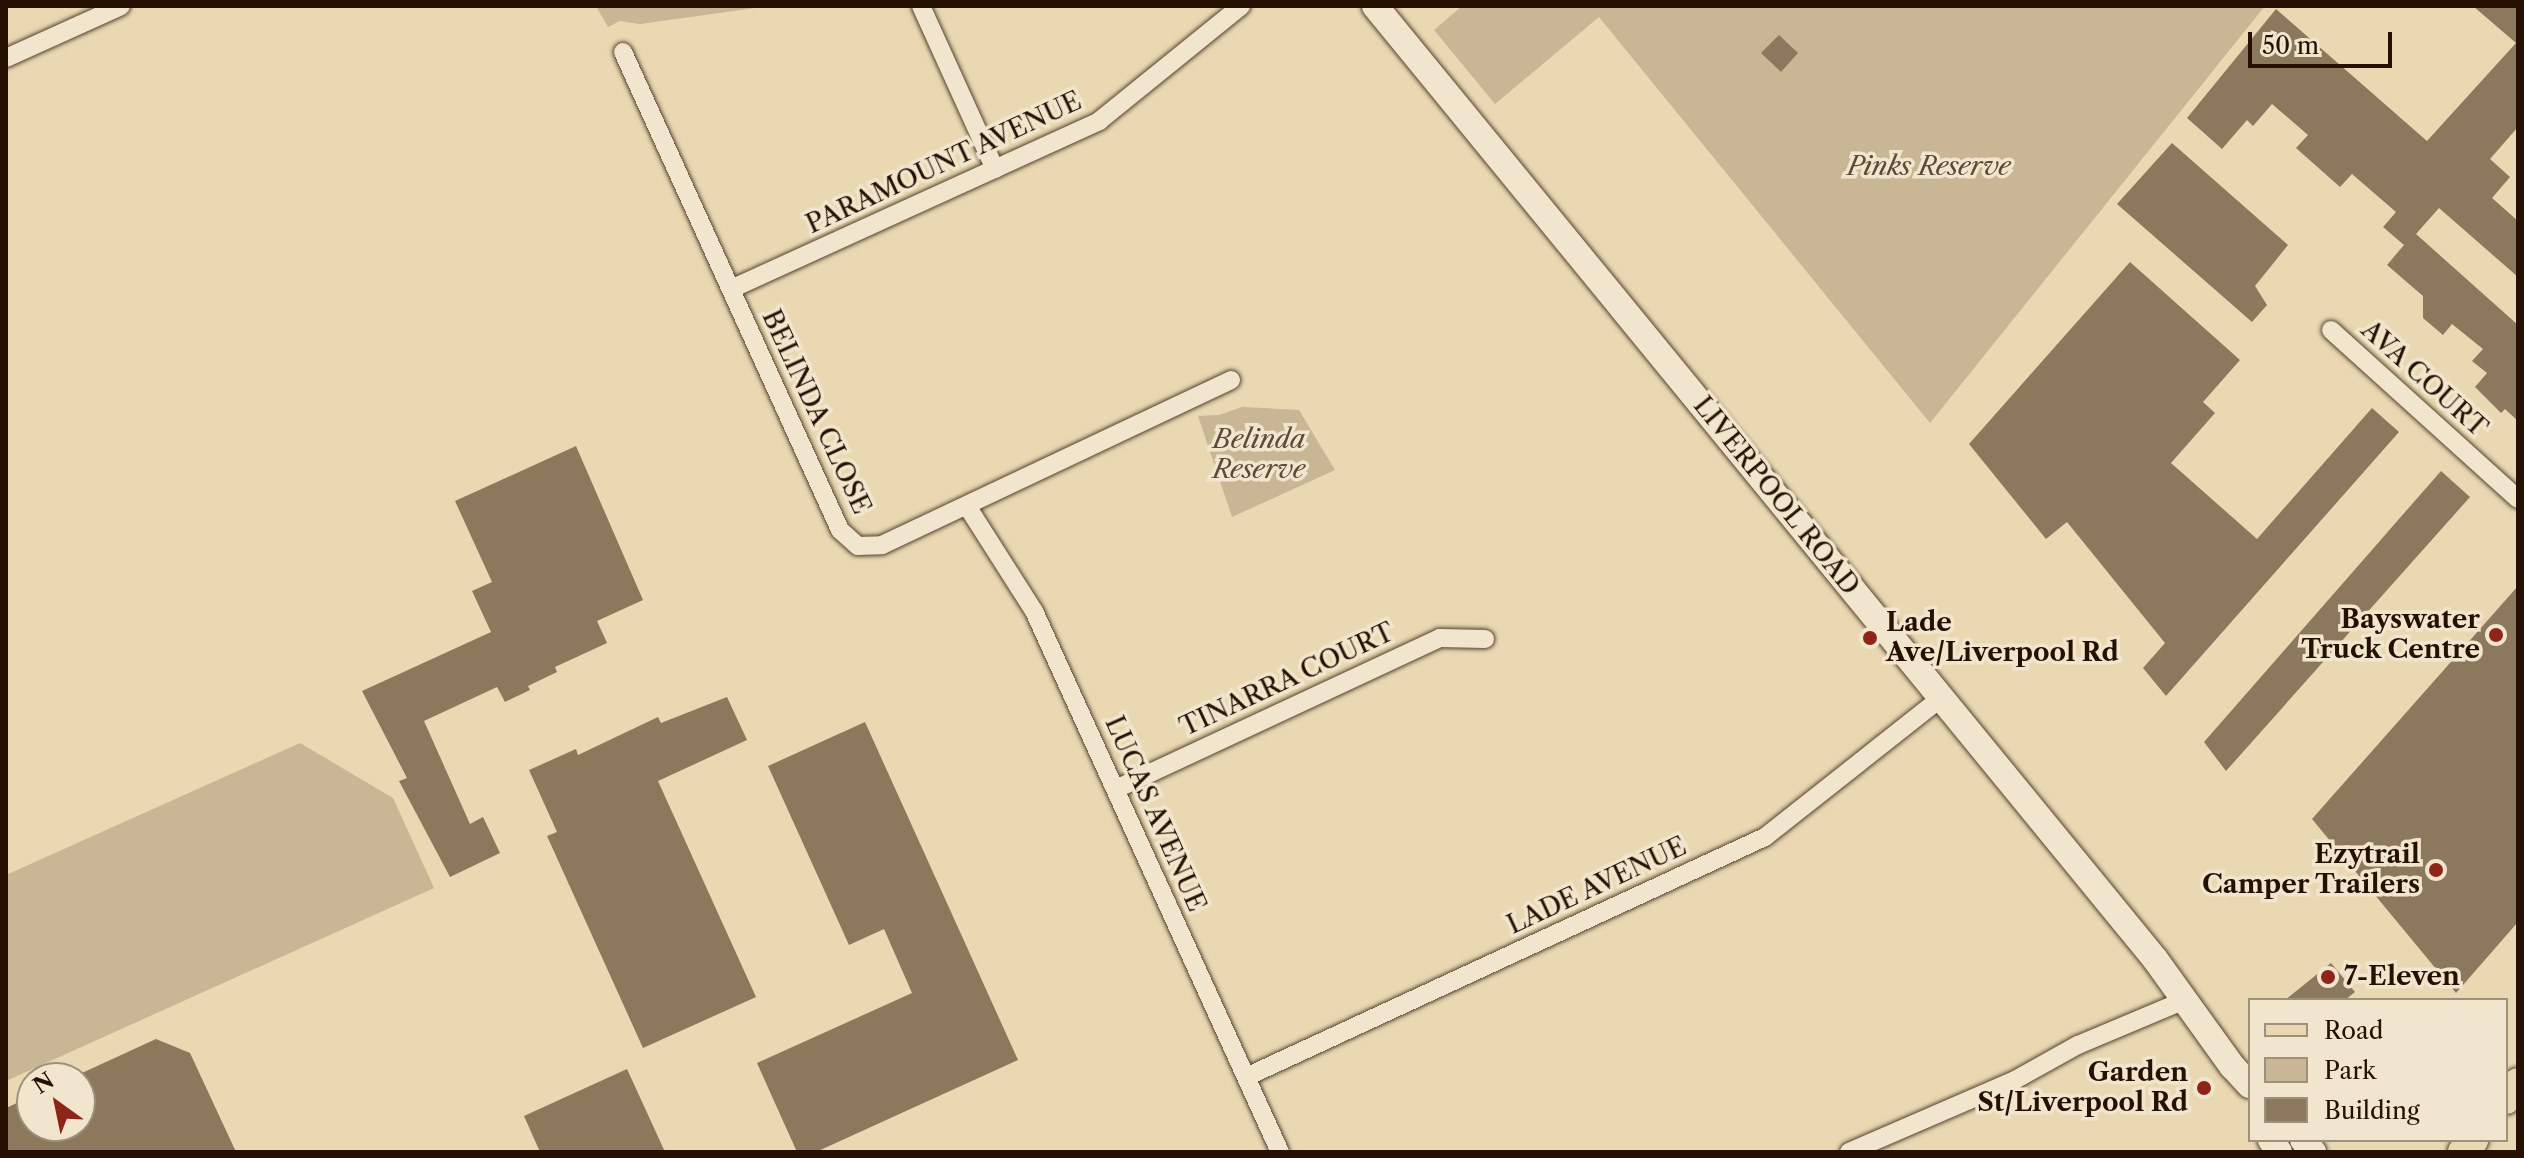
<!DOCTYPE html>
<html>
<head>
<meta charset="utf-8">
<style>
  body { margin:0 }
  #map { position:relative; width:2524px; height:1158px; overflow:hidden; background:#e9d8b2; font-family:"Libre Caslon Text",serif }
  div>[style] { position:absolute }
  .green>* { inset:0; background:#c8b694 }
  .building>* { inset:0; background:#8b785d }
  .roads { filter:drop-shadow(0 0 2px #56422d) drop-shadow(0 0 2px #56422d) }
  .minor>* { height:18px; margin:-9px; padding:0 9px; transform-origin:9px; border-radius:9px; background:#f1e6cd }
  .secondary>* { height:26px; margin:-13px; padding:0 13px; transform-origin:13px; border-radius:13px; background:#f1e6cd }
  .primary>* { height:30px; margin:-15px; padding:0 15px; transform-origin:15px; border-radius:15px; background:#e9d8b2 }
  .dots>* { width:22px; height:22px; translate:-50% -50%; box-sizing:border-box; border:4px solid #f1e6cd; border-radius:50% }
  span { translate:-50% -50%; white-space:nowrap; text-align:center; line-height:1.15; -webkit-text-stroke:7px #f1e6cd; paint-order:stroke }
  .street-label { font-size:26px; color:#251001 }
  .park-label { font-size:26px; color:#5e4a34; font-style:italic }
  .poi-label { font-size:26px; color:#251001; font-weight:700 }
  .right { translate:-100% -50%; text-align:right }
  .left { translate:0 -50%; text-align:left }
  .frame { position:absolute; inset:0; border:8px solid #251001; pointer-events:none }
  .legend { position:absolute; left:2248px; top:998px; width:260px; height:144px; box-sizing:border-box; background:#f1e6cd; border:2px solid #9f907b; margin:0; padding:10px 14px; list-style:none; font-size:24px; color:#251001 }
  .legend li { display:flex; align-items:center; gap:16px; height:40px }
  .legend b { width:40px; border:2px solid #9f907b }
  .north { position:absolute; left:16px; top:1062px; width:80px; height:80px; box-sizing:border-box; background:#f1e6cd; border:2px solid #9f907b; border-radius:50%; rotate:327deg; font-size:22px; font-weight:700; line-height:32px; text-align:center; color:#251001 }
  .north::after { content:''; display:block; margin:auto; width:28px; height:36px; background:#8f2418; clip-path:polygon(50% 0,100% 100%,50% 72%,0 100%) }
  .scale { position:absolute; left:2248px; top:32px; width:144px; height:36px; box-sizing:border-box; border:4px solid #251001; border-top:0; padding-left:10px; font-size:24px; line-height:28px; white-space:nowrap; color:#251001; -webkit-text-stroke:6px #f1e6cd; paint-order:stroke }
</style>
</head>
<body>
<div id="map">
  <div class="green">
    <i style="clip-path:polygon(596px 6px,761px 6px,762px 7px,640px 24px,620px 21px,608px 27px)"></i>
    <i style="clip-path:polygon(1462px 6px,2265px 6px,1930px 423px,1599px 17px,1495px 104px,1434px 30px)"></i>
    <i style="clip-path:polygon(1242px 407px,1299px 410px,1335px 470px,1232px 517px,1198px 416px,1219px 415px)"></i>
    <i style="clip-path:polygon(300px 743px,393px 798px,434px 888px,6px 1081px,6px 875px)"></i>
  </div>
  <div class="building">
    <i style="clip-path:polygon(2473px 6px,2518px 6px,2518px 127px,2490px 159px,2510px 177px,2492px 198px,2518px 221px,2518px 277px,2439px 208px,2416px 234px,2518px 325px,2518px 421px,2505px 409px,2501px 413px,2475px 387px,2487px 373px,2472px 361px,2483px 349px,2452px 324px,2443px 335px,2423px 318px,2423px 296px,2387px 265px,2404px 245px,2383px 227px,2396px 212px,2352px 174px,2340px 187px,2296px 148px,2308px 135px,2272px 104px,2253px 126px,2247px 120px,2222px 149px,2187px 118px,2276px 9px,2427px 141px,2516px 43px)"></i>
    <i style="clip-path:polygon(1779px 35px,1798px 53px,1781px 72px,1761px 53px)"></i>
    <i style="clip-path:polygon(2172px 143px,2288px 245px,2255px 286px,2267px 305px,2252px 322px,2117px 204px)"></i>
    <i style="clip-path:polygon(2130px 262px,2240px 360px,2203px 402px,2215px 413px,2171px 463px,2257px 539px,2372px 408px,2399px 432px,2166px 696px,2143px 668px,2165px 643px,2067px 522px,2046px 539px,1969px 444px)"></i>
    <i style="clip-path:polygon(576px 446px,643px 600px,597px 621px,607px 643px,555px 667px,557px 672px,528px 686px,530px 690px,505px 702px,497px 687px,424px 721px,470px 824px,483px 817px,500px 853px,450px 877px,399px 781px,407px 778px,362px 691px,491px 632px,472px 591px,492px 582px,455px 501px)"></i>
    <i style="clip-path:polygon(2441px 471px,2470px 497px,2226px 771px,2204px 742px)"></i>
    <i style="clip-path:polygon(2518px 586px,2518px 922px,2456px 993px,2312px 819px)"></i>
    <i style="clip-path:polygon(727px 697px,747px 740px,658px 781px,756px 997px,643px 1048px,547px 836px,557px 832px,529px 770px,576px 749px,578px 755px,658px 717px,661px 723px)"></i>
    <i style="clip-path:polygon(865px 722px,1018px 1060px,816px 1152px,797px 1152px,757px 1063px,912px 993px,884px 929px,849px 945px,768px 766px)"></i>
    <i style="clip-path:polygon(2331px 963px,2355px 992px,2345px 1000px,2285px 1000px)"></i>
    <i style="clip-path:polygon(156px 1039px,190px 1053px,236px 1152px,6px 1152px,6px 1108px,32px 1096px,32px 1126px,80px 1126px,80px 1078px,71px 1078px)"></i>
    <i style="clip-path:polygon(627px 1069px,665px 1152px,540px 1152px,524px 1116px)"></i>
  </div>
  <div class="roads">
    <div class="minor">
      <i style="left:921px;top:6px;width:179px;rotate:65.6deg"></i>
      <i style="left:623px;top:52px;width:525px;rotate:65.58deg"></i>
      <i style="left:840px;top:530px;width:24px;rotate:42deg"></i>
      <i style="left:858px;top:546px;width:24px;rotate:-2deg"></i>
      <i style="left:882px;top:545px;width:386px;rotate:-25.3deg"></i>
      <i style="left:6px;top:58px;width:126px;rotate:-24.3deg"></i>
      <i style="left:731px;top:289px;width:405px;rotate:-24.5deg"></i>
      <i style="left:1099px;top:121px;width:183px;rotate:-39deg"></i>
      <i style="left:2331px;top:330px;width:252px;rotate:42.1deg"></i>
      <i style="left:967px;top:506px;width:125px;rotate:57.5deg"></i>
      <i style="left:1034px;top:611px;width:594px;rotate:65.55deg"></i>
      <i style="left:1116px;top:789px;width:357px;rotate:-25deg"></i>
      <i style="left:1440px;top:638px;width:45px;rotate:1.3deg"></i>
      <i style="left:1246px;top:1077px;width:572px;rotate:-24.82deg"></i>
      <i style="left:1765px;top:837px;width:226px;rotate:-38.3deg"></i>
      <i style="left:1849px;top:1152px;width:181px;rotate:-23.4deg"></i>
      <i style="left:2015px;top:1080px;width:72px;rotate:-29.1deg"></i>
      <i style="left:2078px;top:1045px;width:116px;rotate:-22.8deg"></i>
    </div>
    <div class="secondary">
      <i style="left:1375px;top:6px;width:1232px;rotate:50.7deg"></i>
      <i style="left:2155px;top:959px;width:132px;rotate:54.3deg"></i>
      <i style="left:2232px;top:1066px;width:26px;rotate:47deg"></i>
      <i style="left:2271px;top:1140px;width:14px;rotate:56deg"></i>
      <i style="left:2303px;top:1140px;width:16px;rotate:50deg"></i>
    </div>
    <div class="primary">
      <i style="left:2506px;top:1099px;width:20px;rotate:-53deg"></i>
      <i style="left:2463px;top:1152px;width:16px;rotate:-50deg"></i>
    </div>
  </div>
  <div class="dots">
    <i style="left:2496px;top:635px;background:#8f2418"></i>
    <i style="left:1870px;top:638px;background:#8f2418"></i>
    <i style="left:2436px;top:870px;background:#8f2418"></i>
    <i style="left:2328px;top:977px;background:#8f2418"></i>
    <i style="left:2204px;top:1088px;background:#8f2418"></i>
  </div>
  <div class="street-label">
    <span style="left:944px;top:163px;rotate:-25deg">PARAMOUNT AVENUE</span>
    <span style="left:2424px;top:379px;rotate:42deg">AVA COURT</span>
    <span style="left:816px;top:412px;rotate:65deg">BELINDA CLOSE</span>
    <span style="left:1776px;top:496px;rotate:51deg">LIVERPOOL ROAD</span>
    <span style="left:1287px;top:680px;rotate:-25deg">TINARRA COURT</span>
    <span style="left:1155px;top:814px;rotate:66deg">LUCAS AVENUE</span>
    <span style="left:1597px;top:886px;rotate:-25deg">LADE AVENUE</span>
  </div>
  <div class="park-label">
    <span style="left:1929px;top:167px">Pinks Reserve</span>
    <span style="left:1259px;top:455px">Belinda<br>Reserve</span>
  </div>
  <div class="poi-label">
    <span class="right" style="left:2480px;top:635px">Bayswater<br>Truck Centre</span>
    <span class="left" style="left:1886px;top:638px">Lade<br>Ave/Liverpool Rd</span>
    <span class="right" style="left:2420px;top:870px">Ezytrail<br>Camper Trailers</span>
    <span class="left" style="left:2344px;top:977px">7-Eleven</span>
    <span class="right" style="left:2188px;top:1088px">Garden<br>St/Liverpool Rd</span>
  </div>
  <div class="frame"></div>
  <ul class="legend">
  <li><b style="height:10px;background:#e9d8b2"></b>Road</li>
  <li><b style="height:22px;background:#c8b694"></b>Park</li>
  <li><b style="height:22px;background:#8b785d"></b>Building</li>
  </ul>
  <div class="north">N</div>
  <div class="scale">50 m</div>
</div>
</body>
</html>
